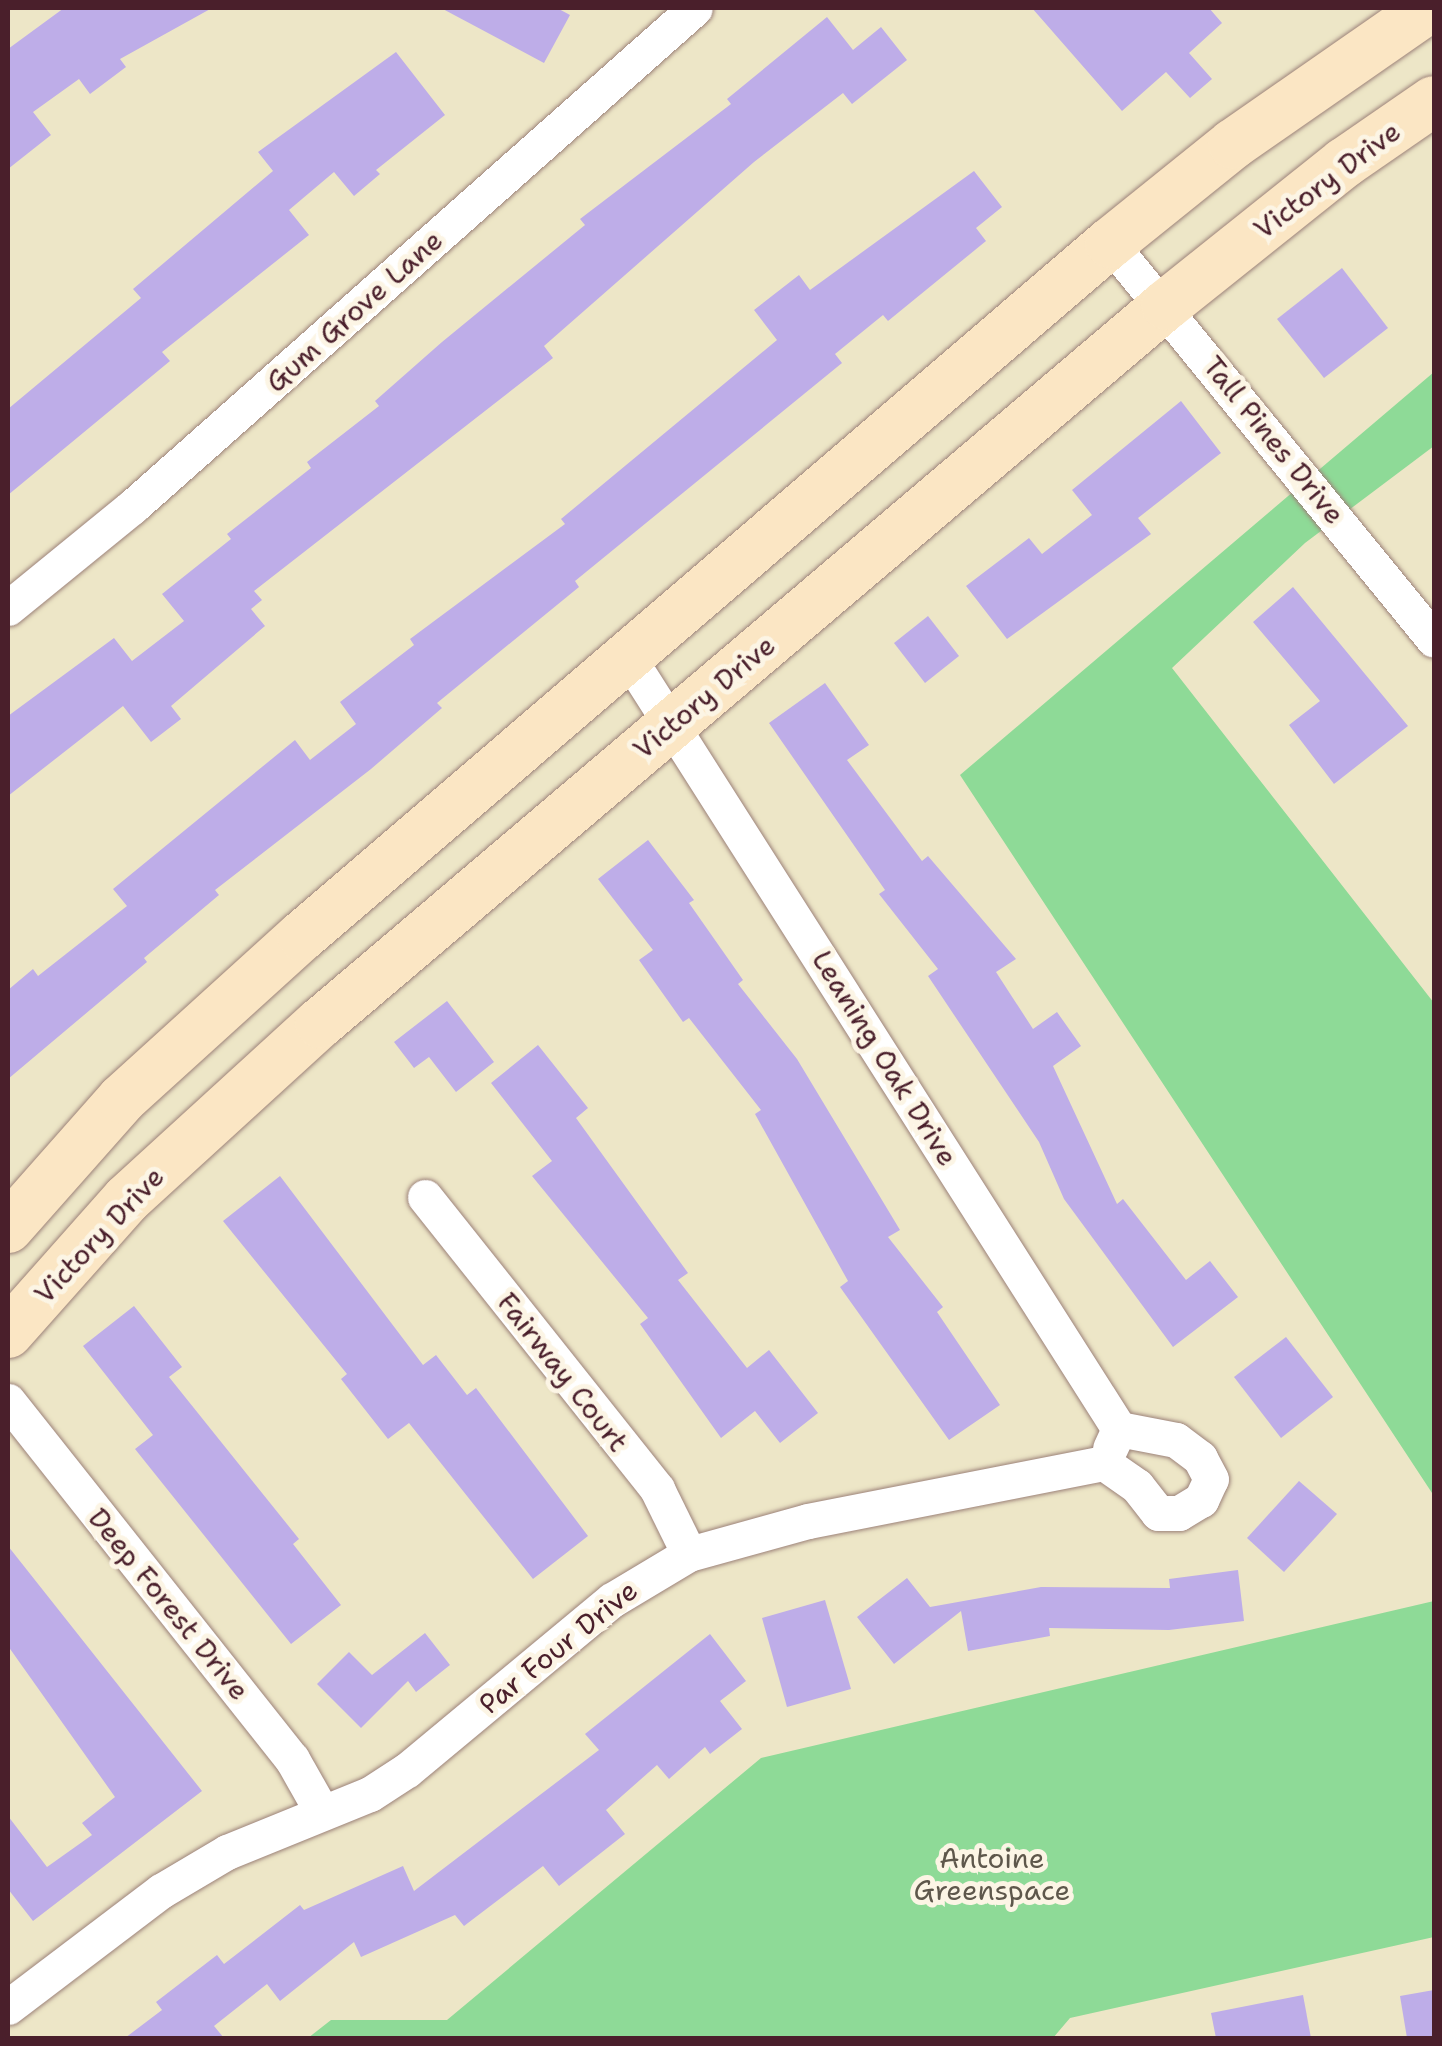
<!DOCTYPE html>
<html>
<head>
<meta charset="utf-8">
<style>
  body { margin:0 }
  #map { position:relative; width:1442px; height:2046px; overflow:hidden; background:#ede6c7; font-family:"Shantell Sans",sans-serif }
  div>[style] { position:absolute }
  .green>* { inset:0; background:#8eda97 }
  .building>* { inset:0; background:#beade8 }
  .roads { filter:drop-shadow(0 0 2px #9c8279) drop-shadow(0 0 2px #9c8279) }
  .minor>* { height:35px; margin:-17.5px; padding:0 17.5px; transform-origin:17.5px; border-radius:17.5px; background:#fff }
  .secondary>* { height:50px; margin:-25px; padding:0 25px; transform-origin:25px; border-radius:25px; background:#fbe6c4 }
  span { translate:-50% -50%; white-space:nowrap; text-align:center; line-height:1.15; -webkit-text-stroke:10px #fcf5e5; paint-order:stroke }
  .street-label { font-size:28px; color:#4a1f2b }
  .park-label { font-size:28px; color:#5e574b }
  .frame { position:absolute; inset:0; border:10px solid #4a1f2b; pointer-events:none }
</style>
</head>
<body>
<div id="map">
  <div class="green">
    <i style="clip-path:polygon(1434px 372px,1434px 446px,1305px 543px,1172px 668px,1434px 1003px,1434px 1496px,960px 775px)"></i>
    <i style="clip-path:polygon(1434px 1601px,1434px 1937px,1070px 2018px,1053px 2038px,308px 2038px,331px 2020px,447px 2020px,761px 1758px)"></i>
  </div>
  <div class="building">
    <i style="clip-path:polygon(64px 8px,212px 8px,120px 59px,126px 67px,90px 94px,79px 79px,33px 112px,51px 135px,8px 169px,8px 49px)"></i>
    <i style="clip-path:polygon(441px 8px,557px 8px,570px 15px,544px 63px)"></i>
    <i style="clip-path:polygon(1032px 8px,1209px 8px,1222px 23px,1189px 53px,1212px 79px,1190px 98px,1166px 72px,1122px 111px)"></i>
    <i style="clip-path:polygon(827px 17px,853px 50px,881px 27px,907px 60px,852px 104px,843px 93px,754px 162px,544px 346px,553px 358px,254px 591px,262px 600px,251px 609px,265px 626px,171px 706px,181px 719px,151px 742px,123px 706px,8px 796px,8px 716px,114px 638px,132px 661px,184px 621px,162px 594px,231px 539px,227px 534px,311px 468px,307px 462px,379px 406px,375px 401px,442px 342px,585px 225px,580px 219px,731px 104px,727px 99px)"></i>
    <i style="clip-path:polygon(396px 52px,445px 115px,376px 170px,380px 174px,354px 196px,334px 172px,289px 210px,309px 235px,162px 352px,170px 361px,8px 495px,8px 409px,141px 298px,133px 289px,273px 171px,258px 152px)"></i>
    <i style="clip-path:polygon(974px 171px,1002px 207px,976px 228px,986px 241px,888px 321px,883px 315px,835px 354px,842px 363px,575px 581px,579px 587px,437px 703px,442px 708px,371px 769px,215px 890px,219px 895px,144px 958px,147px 962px,8px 1079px,8px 990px,33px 969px,38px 976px,127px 906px,113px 889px,295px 740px,310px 760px,356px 724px,340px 702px,414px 645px,410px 639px,565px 524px,561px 519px,777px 340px,754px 310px,799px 275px,810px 290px)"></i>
    <i style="clip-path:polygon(1342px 268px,1388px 328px,1324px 378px,1277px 319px)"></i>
    <i style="clip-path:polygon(1181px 401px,1221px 453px,1138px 518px,1151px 534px,1007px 639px,966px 586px,1029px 538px,1042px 554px,1092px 515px,1072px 490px)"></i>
    <i style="clip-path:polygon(1293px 587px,1408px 726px,1334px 784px,1289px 725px,1320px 701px,1253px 622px)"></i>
    <i style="clip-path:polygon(928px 616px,959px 656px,925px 683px,894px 643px)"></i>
    <i style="clip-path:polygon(825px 683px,869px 745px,847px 760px,922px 861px,928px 856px,1016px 959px,996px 972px,1033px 1029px,1057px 1012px,1081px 1046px,1053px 1066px,1117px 1204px,1123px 1199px,1186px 1280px,1210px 1261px,1238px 1297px,1173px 1347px,1064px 1199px,1039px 1142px,928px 976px,938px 969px,879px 894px,885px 890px,769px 723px)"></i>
    <i style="clip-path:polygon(648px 840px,694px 900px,689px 903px,743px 980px,738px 984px,797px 1059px,900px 1230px,888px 1237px,943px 1307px,937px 1312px,1000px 1405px,949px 1440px,840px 1287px,848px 1281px,755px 1114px,761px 1110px,689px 1018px,683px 1022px,639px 960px,653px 950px,598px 879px)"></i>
    <i style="clip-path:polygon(447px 1001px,494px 1062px,456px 1092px,429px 1057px,414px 1068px,394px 1042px)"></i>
    <i style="clip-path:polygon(538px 1045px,588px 1108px,576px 1118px,688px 1273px,678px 1280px,747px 1368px,769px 1350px,818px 1413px,780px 1443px,755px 1411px,721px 1438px,640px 1324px,648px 1318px,532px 1176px,552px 1161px,491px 1083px)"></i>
    <i style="clip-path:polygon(280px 1176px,423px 1365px,436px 1355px,467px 1395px,476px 1388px,588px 1536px,533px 1579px,409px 1423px,388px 1439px,341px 1379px,347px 1374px,223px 1221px)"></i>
    <i style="clip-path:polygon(134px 1306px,182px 1367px,169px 1377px,299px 1539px,293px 1544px,341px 1605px,291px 1644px,135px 1449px,153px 1435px,83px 1346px)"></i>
    <i style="clip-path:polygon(1286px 1337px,1333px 1397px,1281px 1438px,1234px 1377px)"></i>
    <i style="clip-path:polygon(1299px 1481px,1337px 1514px,1284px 1572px,1247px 1538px)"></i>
    <i style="clip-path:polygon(8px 1546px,202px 1791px,33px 1921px,8px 1889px,8px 1816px,47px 1867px,92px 1835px,82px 1823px,115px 1797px,8px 1646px)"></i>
    <i style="clip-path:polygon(1238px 1570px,1244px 1621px,1169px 1630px,1049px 1628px,1050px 1636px,968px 1651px,961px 1611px,894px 1664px,857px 1617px,907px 1578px,930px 1607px,1041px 1587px,1170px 1588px,1169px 1579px)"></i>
    <i style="clip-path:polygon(825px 1600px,851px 1689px,787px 1707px,762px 1618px)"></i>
    <i style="clip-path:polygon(425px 1633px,450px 1665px,416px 1692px,408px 1681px,361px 1728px,317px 1684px,349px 1652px,372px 1675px)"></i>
    <i style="clip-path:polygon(710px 1634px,746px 1681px,720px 1701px,742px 1729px,710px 1754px,705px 1747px,669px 1779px,657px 1765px,606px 1810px,625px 1834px,559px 1886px,543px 1866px,464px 1926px,455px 1915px,361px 1957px,354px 1942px,280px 2001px,267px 1984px,214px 2026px,224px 2038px,125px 2038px,162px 2010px,156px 2002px,217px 1955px,224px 1964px,300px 1905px,304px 1910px,403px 1866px,414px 1891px,599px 1750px,585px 1734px)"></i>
    <i style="clip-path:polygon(1434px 1990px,1434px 2038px,1407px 2038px,1400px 1996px)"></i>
    <i style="clip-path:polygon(1303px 1995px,1311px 2038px,1216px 2038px,1211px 2013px)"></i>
  </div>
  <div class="roads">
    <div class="minor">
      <i style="left:1110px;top:243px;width:512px;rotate:50.78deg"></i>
      <i style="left:8px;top:608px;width:160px;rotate:-39.2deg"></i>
      <i style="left:132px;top:507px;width:752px;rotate:-41.55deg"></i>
      <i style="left:628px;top:657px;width:915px;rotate:57.54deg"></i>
      <i style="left:1119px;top:1429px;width:21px;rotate:115deg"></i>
      <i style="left:425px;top:1197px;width:373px;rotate:51.5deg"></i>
      <i style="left:657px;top:1489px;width:72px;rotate:63.8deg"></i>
      <i style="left:8px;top:1401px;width:457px;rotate:51.6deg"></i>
      <i style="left:292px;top:1759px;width:61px;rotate:60.5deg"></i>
      <i style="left:8px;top:2007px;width:192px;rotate:-37.2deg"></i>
      <i style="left:161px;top:1891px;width:77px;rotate:-30.6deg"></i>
      <i style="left:227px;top:1852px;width:154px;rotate:-22.1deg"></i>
      <i style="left:370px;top:1794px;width:44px;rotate:-33deg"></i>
      <i style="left:407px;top:1770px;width:266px;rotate:-39.7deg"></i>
      <i style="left:612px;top:1600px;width:90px;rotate:-30.9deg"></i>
      <i style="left:689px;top:1554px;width:123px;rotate:-15.5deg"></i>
      <i style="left:808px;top:1521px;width:302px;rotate:-11.1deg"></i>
      <i style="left:1104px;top:1463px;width:40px;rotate:34.9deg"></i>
      <i style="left:1137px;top:1486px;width:34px;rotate:52deg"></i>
      <i style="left:1158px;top:1513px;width:21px"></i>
      <i style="left:1179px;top:1513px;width:26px;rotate:-31deg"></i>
      <i style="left:1201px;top:1500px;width:23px;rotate:-65deg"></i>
      <i style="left:1211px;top:1479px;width:24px;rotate:-118deg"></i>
      <i style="left:1200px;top:1458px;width:30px;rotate:-143deg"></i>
      <i style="left:1176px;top:1440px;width:58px;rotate:-169.1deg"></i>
    </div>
    <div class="secondary">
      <i style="left:8px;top:1228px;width:172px;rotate:-48.5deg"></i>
      <i style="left:122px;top:1099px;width:243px;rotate:-42.2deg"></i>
      <i style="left:302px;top:936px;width:1064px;rotate:-40.62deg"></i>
      <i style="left:1110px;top:243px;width:158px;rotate:-38.8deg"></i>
      <i style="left:1233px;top:144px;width:239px;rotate:-34.8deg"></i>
      <i style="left:8px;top:1333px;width:179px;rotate:-48.4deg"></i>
      <i style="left:127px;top:1199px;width:261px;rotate:-42.4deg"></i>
      <i style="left:320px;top:1023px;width:1110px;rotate:-40.32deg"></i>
      <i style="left:1166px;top:305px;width:228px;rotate:-38.6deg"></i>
      <i style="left:1344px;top:163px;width:109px;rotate:-34.6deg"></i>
    </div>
  </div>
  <div class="street-label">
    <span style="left:1327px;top:180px;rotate:-37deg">Victory Drive</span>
    <span style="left:354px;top:311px;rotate:-42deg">Gum Grove Lane</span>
    <span style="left:1274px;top:440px;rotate:51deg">Tall Pines Drive</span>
    <span style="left:704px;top:697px;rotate:-40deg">Victory Drive</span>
    <span style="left:885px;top:1058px;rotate:58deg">Leaning Oak Drive</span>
    <span style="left:99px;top:1235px;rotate:-47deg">Victory Drive</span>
    <span style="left:563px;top:1372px;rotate:52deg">Fairway Court</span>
    <span style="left:169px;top:1604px;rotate:51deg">Deep Forest Drive</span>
    <span style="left:558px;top:1647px;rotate:-39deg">Par Four Drive</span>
  </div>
  <div class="park-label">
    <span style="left:992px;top:1874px">Antoine<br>Greenspace</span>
  </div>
  <div class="frame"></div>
</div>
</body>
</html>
